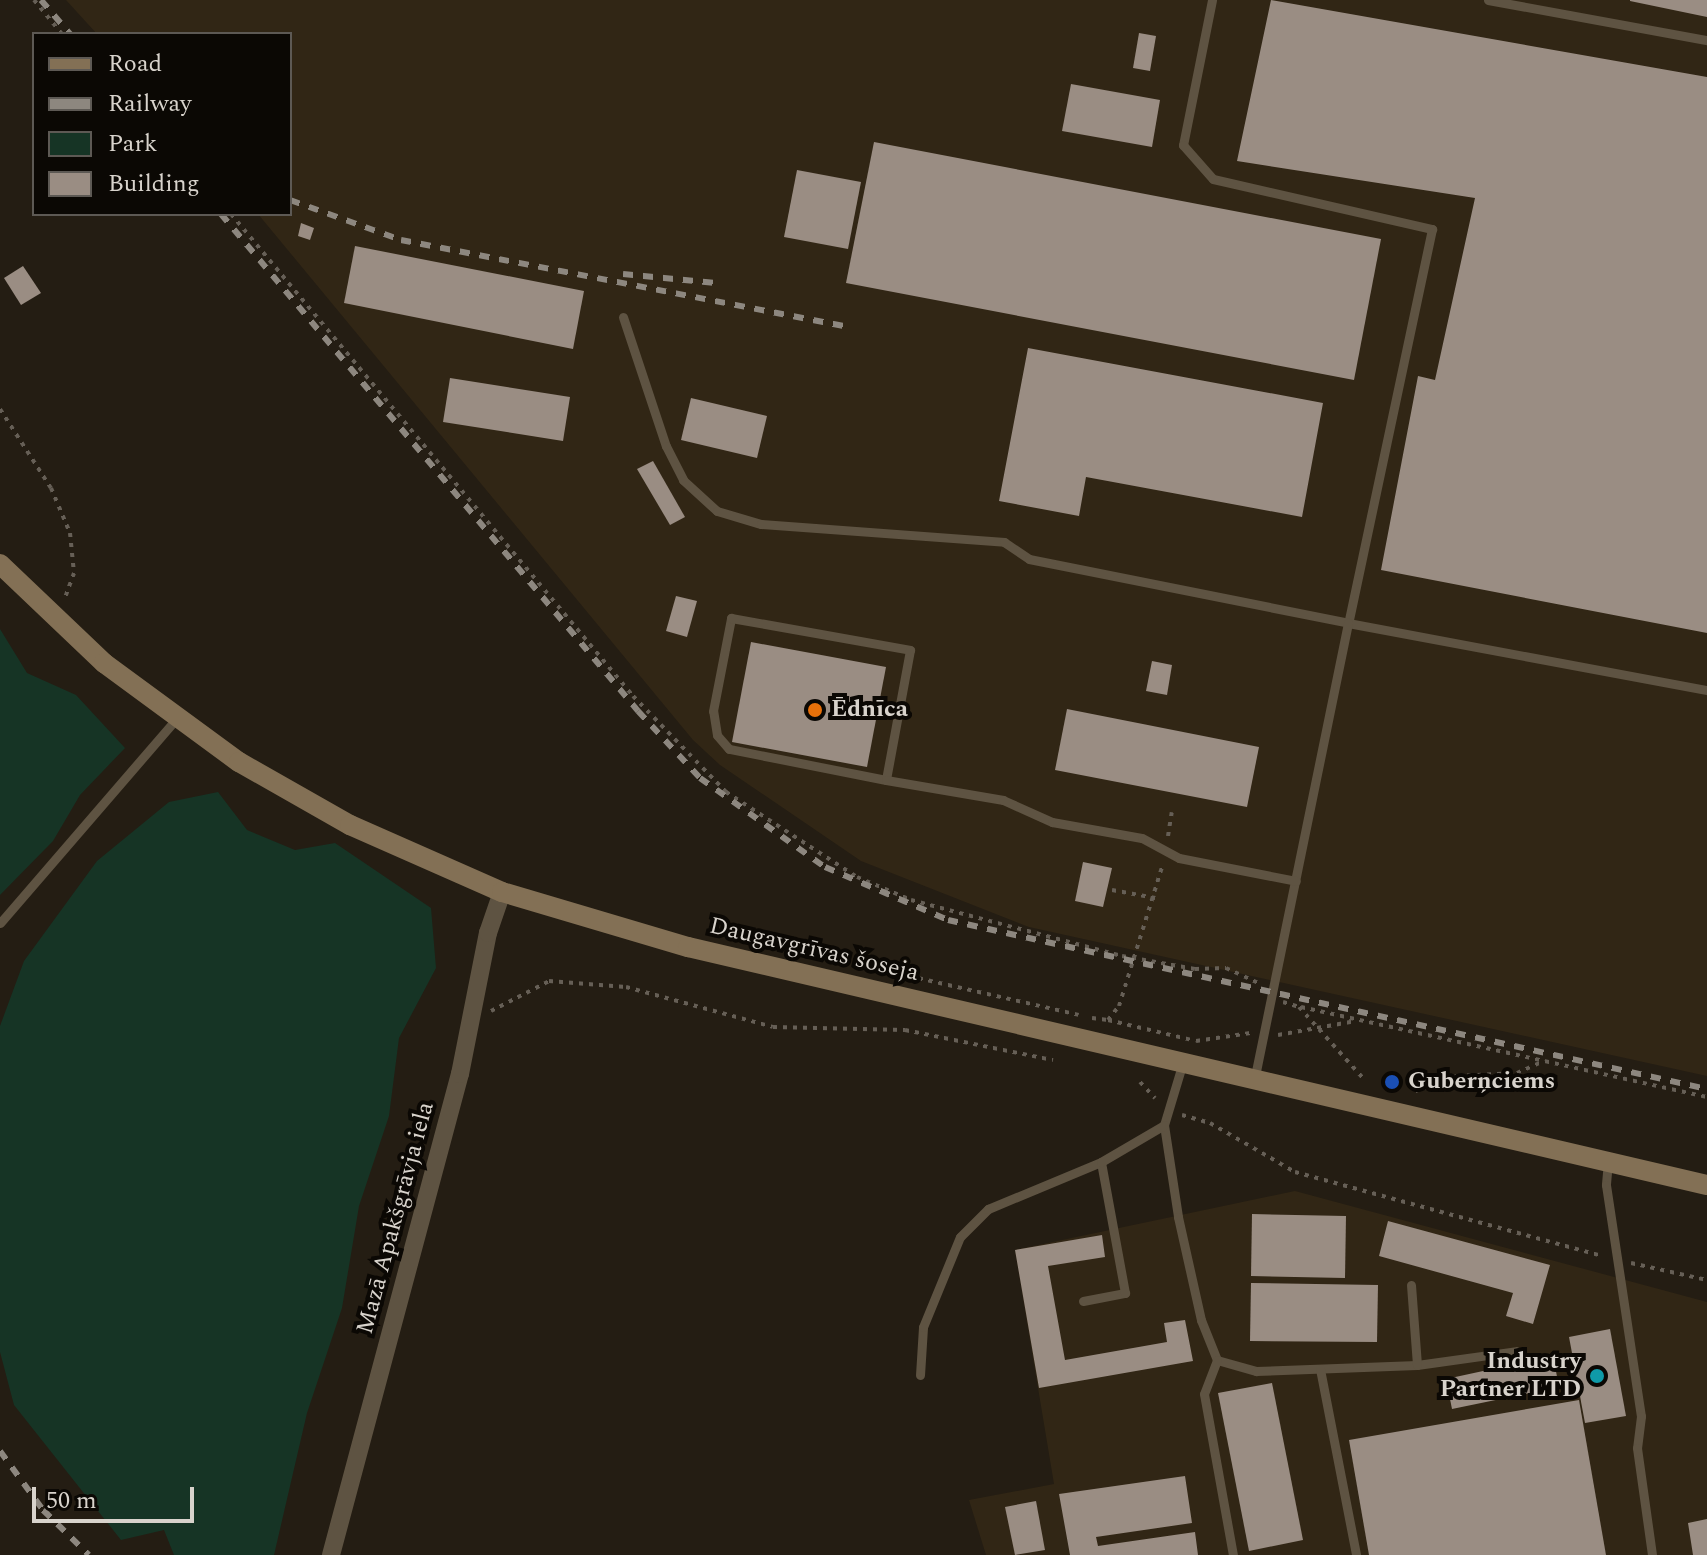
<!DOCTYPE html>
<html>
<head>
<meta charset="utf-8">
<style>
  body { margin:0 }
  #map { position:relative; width:1707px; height:1555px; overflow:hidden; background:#241d13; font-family:Spectral,serif }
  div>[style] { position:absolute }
  .built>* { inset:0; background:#312615 }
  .green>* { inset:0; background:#163425 }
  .building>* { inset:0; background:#9a8d83 }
  .path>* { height:4px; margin-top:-2px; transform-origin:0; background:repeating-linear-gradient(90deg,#665f56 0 4px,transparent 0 10px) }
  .service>* { height:9px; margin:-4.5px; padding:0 4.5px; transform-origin:4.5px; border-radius:4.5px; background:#5e5342 }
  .minor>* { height:18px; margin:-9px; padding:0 9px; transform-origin:9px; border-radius:9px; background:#5e5342 }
  .secondary>* { height:20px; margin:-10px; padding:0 10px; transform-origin:10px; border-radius:10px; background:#837055 }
  .rail>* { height:6px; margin-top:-3px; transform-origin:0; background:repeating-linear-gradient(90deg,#8d877f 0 10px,transparent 0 20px) }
  .dots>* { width:22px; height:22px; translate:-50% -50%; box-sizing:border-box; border:4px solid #0b0804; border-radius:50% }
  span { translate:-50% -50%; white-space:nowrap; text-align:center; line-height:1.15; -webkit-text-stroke:8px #0b0804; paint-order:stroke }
  .poi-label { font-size:24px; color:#d8d3cc; font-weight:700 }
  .left { translate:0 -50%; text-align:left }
  .right { translate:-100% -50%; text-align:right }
  .street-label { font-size:24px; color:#d8d3cc }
  .legend { position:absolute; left:32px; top:32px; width:260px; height:184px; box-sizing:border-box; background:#0b0804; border:2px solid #5d5954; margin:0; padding:10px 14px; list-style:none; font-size:24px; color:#d8d3cc }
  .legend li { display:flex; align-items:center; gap:16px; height:40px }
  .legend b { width:40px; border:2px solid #5d5954 }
  .scale { position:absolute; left:32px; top:1487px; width:162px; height:36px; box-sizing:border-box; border:4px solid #d8d3cc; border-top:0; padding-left:10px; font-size:24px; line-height:28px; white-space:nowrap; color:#d8d3cc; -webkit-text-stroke:6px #0b0804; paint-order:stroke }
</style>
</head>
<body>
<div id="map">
  <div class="built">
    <i style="clip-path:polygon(66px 0,1707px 0,1707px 1076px,1029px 927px,861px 861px,720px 765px,693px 740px,258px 214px,290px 214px,290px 34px,97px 34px)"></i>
    <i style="clip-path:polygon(1295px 1191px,1707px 1302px,1707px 1555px,986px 1555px,969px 1500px,1054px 1484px,1015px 1250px)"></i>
  </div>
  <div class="green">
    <i style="clip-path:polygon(0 629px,27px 673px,76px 695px,125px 748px,80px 795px,53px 841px,0 895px)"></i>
    <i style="clip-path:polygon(218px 792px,247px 830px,295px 850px,335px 843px,431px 908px,436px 968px,399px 1038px,389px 1116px,359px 1206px,342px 1308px,307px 1413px,274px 1555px,174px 1555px,164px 1530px,121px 1540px,14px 1405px,0 1352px,0 1026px,24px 961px,97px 861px,169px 802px)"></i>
  </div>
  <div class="building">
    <i style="clip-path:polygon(1271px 0,1707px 77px,1707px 633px,1381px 570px,1418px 376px,1435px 380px,1475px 198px,1237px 161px)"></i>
    <i style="clip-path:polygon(1630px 0,1707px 0,1707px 17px,1630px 1px)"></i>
    <i style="clip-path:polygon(1139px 33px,1156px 36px,1150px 71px,1133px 68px)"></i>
    <i style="clip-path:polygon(1071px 84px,1160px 100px,1152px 147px,1062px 131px)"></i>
    <i style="clip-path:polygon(874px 142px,1381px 239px,1354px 380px,846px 283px)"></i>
    <i style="clip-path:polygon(797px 170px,861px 182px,848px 249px,784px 237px)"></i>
    <i style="clip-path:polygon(301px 223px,314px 228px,310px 240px,298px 236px)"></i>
    <i style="clip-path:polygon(355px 246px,584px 291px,573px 349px,344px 303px)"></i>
    <i style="clip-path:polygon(23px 266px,41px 293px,21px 305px,4px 278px)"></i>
    <i style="clip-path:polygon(1028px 348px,1323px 403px,1302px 517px,1086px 477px,1079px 516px,999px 501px)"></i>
    <i style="clip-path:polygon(450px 378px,570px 397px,563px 441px,443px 422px)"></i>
    <i style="clip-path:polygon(691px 398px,767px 416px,757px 458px,681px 440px)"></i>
    <i style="clip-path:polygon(653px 461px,685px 517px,670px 525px,637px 469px)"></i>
    <i style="clip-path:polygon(676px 596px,697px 601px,687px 637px,666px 631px)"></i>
    <i style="clip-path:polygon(751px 642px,886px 667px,867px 767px,732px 742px)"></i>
    <i style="clip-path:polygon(1152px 661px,1172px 665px,1167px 695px,1146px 691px)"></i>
    <i style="clip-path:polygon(1067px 709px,1259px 747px,1247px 807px,1055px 770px)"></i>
    <i style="clip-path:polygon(1083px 862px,1112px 868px,1103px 907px,1075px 901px)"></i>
    <i style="clip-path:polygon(1252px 1214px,1346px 1216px,1345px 1278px,1251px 1276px)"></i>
    <i style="clip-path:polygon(1388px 1221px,1550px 1265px,1533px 1324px,1506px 1316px,1513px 1293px,1379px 1256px)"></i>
    <i style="clip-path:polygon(1102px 1235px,1105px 1257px,1048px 1266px,1065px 1360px,1167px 1342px,1164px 1323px,1185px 1320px,1193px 1361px,1039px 1388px,1015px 1250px)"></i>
    <i style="clip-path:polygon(1251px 1283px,1378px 1285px,1377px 1342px,1250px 1341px)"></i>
    <i style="clip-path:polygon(1610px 1329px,1626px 1416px,1585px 1423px,1569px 1337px)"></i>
    <i style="clip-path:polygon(1553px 1356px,1559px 1387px,1452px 1409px,1446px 1379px)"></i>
    <i style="clip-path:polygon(1272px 1383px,1303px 1540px,1249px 1551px,1218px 1393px)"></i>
    <i style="clip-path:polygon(1579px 1400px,1606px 1555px,1369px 1555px,1349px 1440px)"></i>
    <i style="clip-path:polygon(1185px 1476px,1192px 1523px,1096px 1537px,1098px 1546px,1195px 1532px,1198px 1555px,1070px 1555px,1059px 1494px)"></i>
    <i style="clip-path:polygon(1036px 1501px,1045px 1550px,1015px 1555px,1005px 1507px)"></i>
    <i style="clip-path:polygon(1707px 1519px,1707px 1555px,1693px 1555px,1688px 1523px)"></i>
  </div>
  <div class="path">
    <i style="left:34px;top:0;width:44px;rotate:50.5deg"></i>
    <i style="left:231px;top:214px;width:628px;rotate:50.17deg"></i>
    <i style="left:633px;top:696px;width:134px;rotate:45.9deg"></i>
    <i style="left:726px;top:792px;width:156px;rotate:33deg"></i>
    <i style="left:857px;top:877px;width:59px;rotate:23.1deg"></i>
    <i style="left:911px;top:900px;width:218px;rotate:14.9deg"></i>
    <i style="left:1122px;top:956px;width:74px;rotate:10.1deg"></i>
    <i style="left:1195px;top:969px;width:31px;rotate:-2deg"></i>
    <i style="left:1226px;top:968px;width:38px;rotate:25deg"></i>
    <i style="left:0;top:409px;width:94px;rotate:57.2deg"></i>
    <i style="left:51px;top:488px;width:49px;rotate:67.1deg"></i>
    <i style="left:70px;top:533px;width:40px;rotate:84.3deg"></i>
    <i style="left:74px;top:573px;width:27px;rotate:110deg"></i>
    <i style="left:1168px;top:836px;width:24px;rotate:-81deg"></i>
    <i style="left:1112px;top:890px;width:44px;rotate:10.5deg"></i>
    <i style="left:909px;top:976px;width:174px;rotate:12.9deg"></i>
    <i style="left:1283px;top:1002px;width:17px;rotate:17deg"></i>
    <i style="left:1299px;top:1007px;width:96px;rotate:48deg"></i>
    <i style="left:1301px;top:1007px;width:416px;rotate:12.5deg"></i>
    <i style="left:491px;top:1011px;width:65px;rotate:-27.3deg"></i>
    <i style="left:549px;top:981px;width:77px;rotate:4.5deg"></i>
    <i style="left:626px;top:987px;width:152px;rotate:15.2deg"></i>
    <i style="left:773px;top:1027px;width:132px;rotate:1.3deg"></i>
    <i style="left:905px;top:1030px;width:151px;rotate:11.5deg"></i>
    <i style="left:1092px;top:1018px;width:16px;rotate:7deg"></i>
    <i style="left:1108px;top:1020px;width:18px;rotate:-52deg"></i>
    <i style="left:1119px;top:1006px;width:149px;rotate:-72.8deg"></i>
    <i style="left:1108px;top:1020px;width:90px;rotate:13.4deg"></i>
    <i style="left:1196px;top:1041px;width:55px;rotate:-8.4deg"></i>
    <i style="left:1278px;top:1035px;width:79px;rotate:-10.2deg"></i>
    <i style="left:1140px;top:1082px;width:22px;rotate:47deg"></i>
    <i style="left:1415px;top:1091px;width:45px;rotate:-19.7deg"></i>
    <i style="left:1457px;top:1076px;width:60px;rotate:-2.9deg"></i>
    <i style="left:1517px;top:1073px;width:30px;rotate:-24deg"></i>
    <i style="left:1182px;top:1115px;width:29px;rotate:16deg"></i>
    <i style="left:1210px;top:1123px;width:98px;rotate:30deg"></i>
    <i style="left:1295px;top:1172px;width:319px;rotate:15.3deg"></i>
    <i style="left:1631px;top:1263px;width:78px;rotate:12.6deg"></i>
  </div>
  <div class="service">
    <i style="left:1212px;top:0;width:148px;rotate:101.3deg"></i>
    <i style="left:1183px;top:145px;width:45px;rotate:48.6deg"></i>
    <i style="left:1213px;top:179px;width:225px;rotate:12.9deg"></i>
    <i style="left:1432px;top:229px;width:403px;rotate:102deg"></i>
    <i style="left:1348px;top:623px;width:365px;rotate:10.6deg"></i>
    <i style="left:1488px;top:0;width:223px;rotate:10.4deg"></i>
    <i style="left:623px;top:317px;width:136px;rotate:71.6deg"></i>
    <i style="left:666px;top:446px;width:38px;rotate:63deg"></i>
    <i style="left:683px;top:480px;width:46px;rotate:42.4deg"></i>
    <i style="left:717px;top:511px;width:46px;rotate:16.5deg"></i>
    <i style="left:761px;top:524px;width:244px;rotate:4.2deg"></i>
    <i style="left:1004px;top:542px;width:30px;rotate:34deg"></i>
    <i style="left:1029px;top:559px;width:325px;rotate:11.3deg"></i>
    <i style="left:1348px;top:623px;width:464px;rotate:101.6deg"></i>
    <i style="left:886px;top:780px;width:160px;rotate:-168.8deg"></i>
    <i style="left:729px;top:749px;width:18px;rotate:-131deg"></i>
    <i style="left:717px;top:735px;width:24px;rotate:-99deg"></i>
    <i style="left:713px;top:711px;width:95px;rotate:-79deg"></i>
    <i style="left:731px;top:618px;width:182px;rotate:10.1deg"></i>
    <i style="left:910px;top:650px;width:132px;rotate:100.5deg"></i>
    <i style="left:886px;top:780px;width:119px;rotate:9.7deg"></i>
    <i style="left:1003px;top:800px;width:54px;rotate:24.2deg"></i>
    <i style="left:1052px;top:822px;width:91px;rotate:10.1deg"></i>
    <i style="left:1142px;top:838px;width:42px;rotate:28.4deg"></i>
    <i style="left:1179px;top:858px;width:119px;rotate:11.1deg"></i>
    <i style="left:0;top:923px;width:269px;rotate:-49.2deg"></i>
    <i style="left:1183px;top:1062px;width:66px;rotate:106.8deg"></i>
    <i style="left:1164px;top:1125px;width:93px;rotate:81.3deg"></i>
    <i style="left:1178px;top:1217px;width:106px;rotate:77.4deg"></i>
    <i style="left:1201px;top:1320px;width:43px;rotate:68.2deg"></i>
    <i style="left:1217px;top:1360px;width:41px;rotate:15.8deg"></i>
    <i style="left:1256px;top:1371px;width:161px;rotate:-2.1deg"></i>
    <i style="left:1417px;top:1365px;width:100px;rotate:-8deg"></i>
    <i style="left:1608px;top:1161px;width:24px;rotate:95deg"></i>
    <i style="left:1606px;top:1185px;width:234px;rotate:81.4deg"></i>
    <i style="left:1641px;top:1416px;width:32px;rotate:97deg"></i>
    <i style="left:1637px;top:1448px;width:108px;rotate:82deg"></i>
    <i style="left:1411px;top:1285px;width:80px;rotate:85.7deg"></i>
    <i style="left:1083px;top:1301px;width:43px;rotate:-10.8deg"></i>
    <i style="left:1125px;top:1293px;width:133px;rotate:-100.4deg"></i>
    <i style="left:1217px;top:1360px;width:36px;rotate:111deg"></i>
    <i style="left:1204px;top:1394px;width:164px;rotate:79.8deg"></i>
    <i style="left:1320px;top:1369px;width:189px;rotate:79deg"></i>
    <i style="left:920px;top:1375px;width:48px;rotate:-86.4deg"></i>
    <i style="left:923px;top:1327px;width:97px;rotate:-67.7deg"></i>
    <i style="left:960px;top:1237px;width:40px;rotate:-45deg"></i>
    <i style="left:988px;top:1209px;width:122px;rotate:-22.6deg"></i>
    <i style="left:1101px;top:1162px;width:73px;rotate:-30.4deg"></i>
  </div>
  <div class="minor">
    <i style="left:331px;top:1555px;width:498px;rotate:-75deg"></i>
    <i style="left:460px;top:1074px;width:144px;rotate:-78.8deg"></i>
    <i style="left:488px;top:933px;width:43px;rotate:-71.1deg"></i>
  </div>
  <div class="secondary">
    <i style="left:0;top:564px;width:144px;rotate:43.6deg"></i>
    <i style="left:104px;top:663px;width:167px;rotate:36.3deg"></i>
    <i style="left:239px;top:762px;width:128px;rotate:29.6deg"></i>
    <i style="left:350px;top:825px;width:166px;rotate:23.8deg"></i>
    <i style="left:502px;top:892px;width:194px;rotate:16.5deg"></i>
    <i style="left:688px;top:947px;width:1046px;rotate:13.15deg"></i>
  </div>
  <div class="rail">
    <i style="left:41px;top:0;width:45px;rotate:49.5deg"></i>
    <i style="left:290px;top:200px;width:118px;rotate:19.8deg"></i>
    <i style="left:401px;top:240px;width:451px;rotate:11deg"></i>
    <i style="left:221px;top:214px;width:649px;rotate:50deg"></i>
    <i style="left:638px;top:711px;width:91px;rotate:47.2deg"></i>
    <i style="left:700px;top:778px;width:153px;rotate:35.5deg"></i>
    <i style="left:825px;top:867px;width:134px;rotate:23.3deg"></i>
    <i style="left:948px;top:920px;width:778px;rotate:12.55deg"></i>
    <i style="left:623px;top:274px;width:93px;rotate:5.5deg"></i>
    <i style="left:0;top:1451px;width:73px;rotate:53.9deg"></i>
    <i style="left:43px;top:1510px;width:64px;rotate:44.4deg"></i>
  </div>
  <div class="dots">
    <i style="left:815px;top:710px;background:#e8710a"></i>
    <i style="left:1392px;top:1082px;background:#1a4fb4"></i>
    <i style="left:1597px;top:1376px;background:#0f9aa8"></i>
  </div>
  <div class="poi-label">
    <span class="left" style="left:831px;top:710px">Ēdnīca</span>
    <span class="left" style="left:1408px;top:1082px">Guberņciems</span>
    <span class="right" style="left:1581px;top:1376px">Industry<br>Partner LTD</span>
  </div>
  <div class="street-label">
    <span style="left:814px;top:950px;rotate:13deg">Daugavgrīvas šoseja</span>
    <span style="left:396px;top:1218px;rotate:-75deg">Mazā Apakšgrāvja iela</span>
  </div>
  <ul class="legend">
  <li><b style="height:10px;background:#837055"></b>Road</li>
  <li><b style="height:10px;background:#8d877f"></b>Railway</li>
  <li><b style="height:22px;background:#163425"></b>Park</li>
  <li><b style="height:22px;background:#9a8d83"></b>Building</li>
  </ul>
  <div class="scale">50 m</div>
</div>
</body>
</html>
